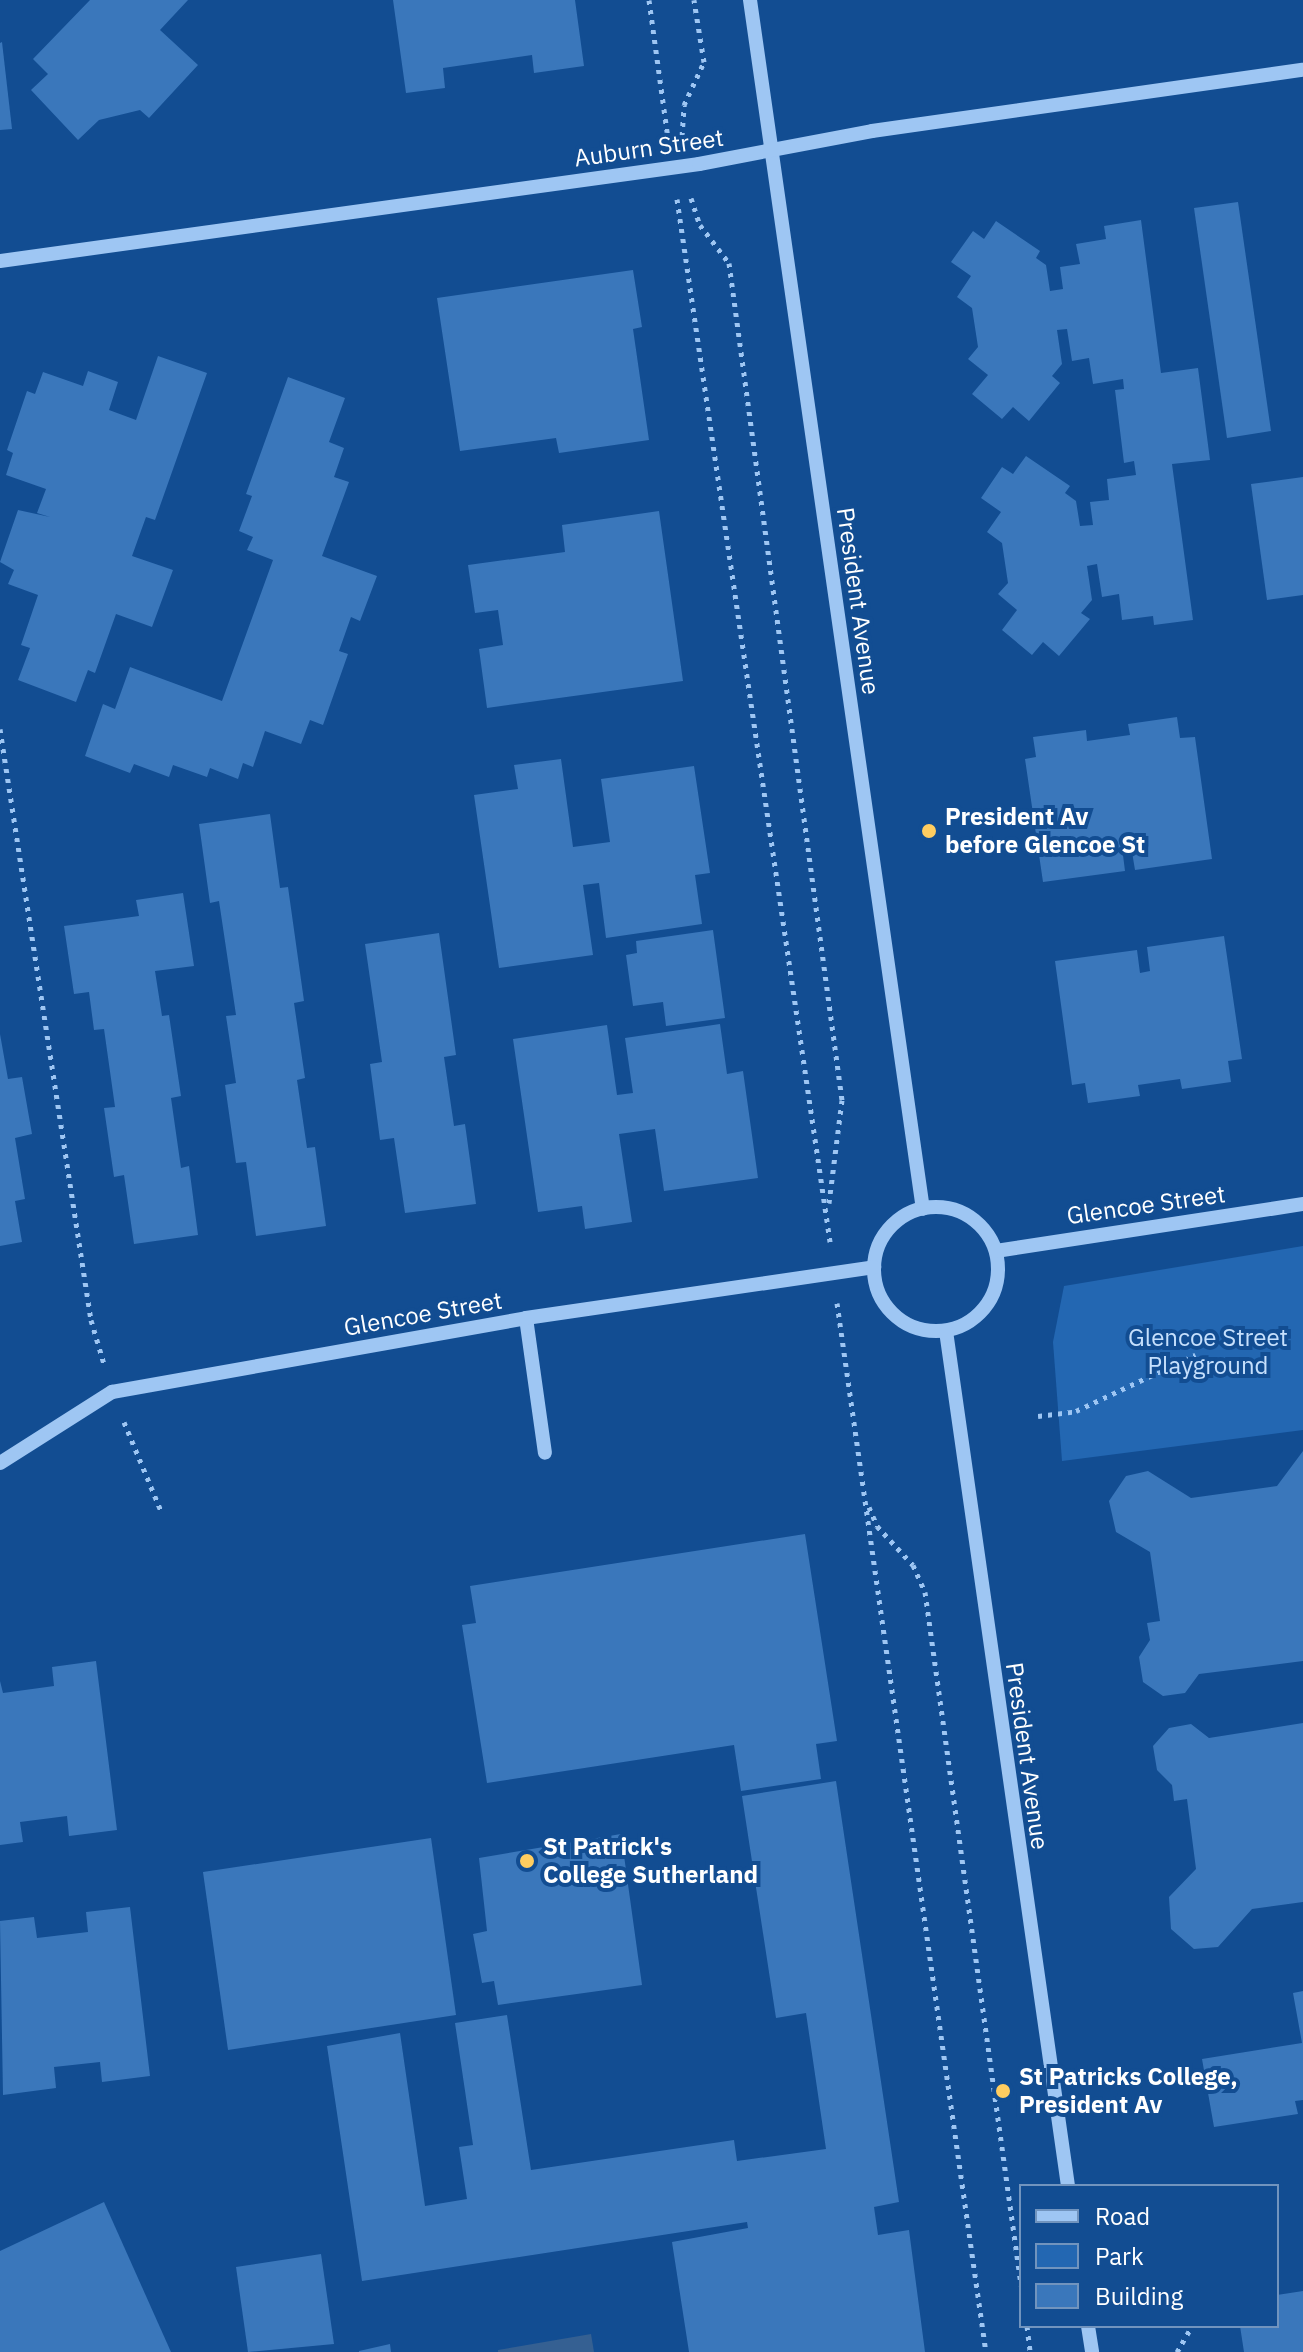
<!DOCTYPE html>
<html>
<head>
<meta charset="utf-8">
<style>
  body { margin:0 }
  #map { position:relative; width:1303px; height:2352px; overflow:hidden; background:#124d92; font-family:"IBM Plex Sans",sans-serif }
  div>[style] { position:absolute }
  .green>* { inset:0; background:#2367b2 }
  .water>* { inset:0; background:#356092 }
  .building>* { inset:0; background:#3a77bb }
  .path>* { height:5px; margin-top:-2.5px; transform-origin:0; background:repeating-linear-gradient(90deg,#9ec6f3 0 4px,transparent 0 10px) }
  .minor>* { height:14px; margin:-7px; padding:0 7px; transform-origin:7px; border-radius:7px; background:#9ec6f3 }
  .minor>.ring { margin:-7px; padding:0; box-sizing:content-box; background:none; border:14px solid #9ec6f3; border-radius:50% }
  .dots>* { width:22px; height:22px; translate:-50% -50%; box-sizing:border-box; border:4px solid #124d92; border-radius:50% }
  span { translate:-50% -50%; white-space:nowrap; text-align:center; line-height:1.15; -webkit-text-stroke:8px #124d92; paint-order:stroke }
  .street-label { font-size:24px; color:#fff }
  .poi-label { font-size:24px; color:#fff; font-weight:700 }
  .left { translate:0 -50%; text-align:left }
  .park-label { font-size:24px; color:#c6e0fd }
  .legend { position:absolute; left:1019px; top:2184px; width:260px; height:144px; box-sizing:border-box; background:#124d92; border:2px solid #7194be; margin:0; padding:10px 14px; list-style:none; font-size:24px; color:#fff }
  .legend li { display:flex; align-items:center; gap:16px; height:40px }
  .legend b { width:40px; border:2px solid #7194be }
</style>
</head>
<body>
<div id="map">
  <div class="green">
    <i style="clip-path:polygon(1303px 1246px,1303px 1430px,1062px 1461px,1053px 1342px,1064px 1286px)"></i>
  </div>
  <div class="water">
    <i style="clip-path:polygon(591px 2334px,594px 2352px,498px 2352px,498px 2350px)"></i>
  </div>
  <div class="building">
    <i style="clip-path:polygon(90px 0,188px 0,160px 30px,198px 65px,149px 118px,140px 110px,99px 120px,78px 140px,31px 90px,48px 74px,33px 59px)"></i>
    <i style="clip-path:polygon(393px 0,575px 0,584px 66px,534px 73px,532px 55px,443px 68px,445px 88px,406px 93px)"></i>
    <i style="clip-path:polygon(2px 42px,12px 129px,0 130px,0 43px)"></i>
    <i style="clip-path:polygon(1238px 202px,1271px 431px,1227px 438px,1194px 208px)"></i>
    <i style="clip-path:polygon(1141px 220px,1161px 373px,1198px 368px,1210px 460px,1172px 464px,1193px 620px,1154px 625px,1153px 616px,1122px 620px,1119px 594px,1102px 597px,1097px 564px,1087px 566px,1092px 600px,1081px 613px,1090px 619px,1059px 656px,1043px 642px,1032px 655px,1002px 630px,1017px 610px,998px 594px,1008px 583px,1002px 543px,987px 532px,1001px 512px,981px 498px,1002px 467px,1013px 474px,1026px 456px,1070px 486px,1065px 493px,1076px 501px,1080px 526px,1093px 525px,1090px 502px,1109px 500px,1107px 479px,1136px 475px,1134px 461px,1124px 463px,1115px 390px,1124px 389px,1123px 379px,1093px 384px,1089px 358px,1072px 361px,1067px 329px,1057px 330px,1062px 364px,1052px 376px,1060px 383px,1029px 421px,1013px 407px,1002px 419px,972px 394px,988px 375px,968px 359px,978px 347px,972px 308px,957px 297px,971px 276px,951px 262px,973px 231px,984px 239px,996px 221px,1040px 251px,1036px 258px,1046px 265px,1050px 291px,1063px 289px,1060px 267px,1080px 264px,1076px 244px,1106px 239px,1104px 226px)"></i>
    <i style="clip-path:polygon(633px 270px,642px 327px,633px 329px,649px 440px,559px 453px,556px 438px,460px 451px,437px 298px)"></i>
    <i style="clip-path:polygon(158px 356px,207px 373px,155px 520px,146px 517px,132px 556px,173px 570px,152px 627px,116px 614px,95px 673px,88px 670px,76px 702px,18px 680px,30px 648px,21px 645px,38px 595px,8px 584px,14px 570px,0 562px,18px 510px,50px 517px,37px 513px,46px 489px,6px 475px,13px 453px,7px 450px,27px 391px,35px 394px,43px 372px,83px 386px,88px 371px,118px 382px,109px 410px,136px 420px)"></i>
    <i style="clip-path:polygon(288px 377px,345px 398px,329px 442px,344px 448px,334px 477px,349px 482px,322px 556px,377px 576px,360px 621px,351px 617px,339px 651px,348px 654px,323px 725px,310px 720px,301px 744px,265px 731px,253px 767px,243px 763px,238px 779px,210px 768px,207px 777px,173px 765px,169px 777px,134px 764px,130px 773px,85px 756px,103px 704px,115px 709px,130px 667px,222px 701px,273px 560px,247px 550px,253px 537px,239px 531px,252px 496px,246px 494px)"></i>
    <i style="clip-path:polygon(1303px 477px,1303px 595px,1267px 600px,1251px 484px)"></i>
    <i style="clip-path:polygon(659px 511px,683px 681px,487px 708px,479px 649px,503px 645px,498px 610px,475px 613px,468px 565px,565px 552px,562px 525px)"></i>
    <i style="clip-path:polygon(1177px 717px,1180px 738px,1195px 737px,1212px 859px,1135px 870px,1131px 846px,1122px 847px,1125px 871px,1043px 882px,1025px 759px,1036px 757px,1033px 737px,1086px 730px,1087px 741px,1130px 735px,1128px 724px)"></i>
    <i style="clip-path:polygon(561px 759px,573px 847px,610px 842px,601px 779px,694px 766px,710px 873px,695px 875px,702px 924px,606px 938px,599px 883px,583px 885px,593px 955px,499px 968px,474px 795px,518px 789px,514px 765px)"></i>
    <i style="clip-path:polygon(270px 814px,280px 888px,288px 887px,304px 1001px,294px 1003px,305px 1078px,297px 1080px,307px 1148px,315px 1147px,326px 1226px,256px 1236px,246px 1162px,236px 1163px,225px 1085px,236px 1083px,226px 1016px,236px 1015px,219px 901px,210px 903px,199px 824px)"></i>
    <i style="clip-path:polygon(183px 893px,194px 966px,155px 971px,162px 1016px,169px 1015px,181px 1096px,171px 1098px,181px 1168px,189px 1166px,198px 1235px,134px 1244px,124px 1175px,114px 1177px,104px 1108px,115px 1107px,104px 1029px,94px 1030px,89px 992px,74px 994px,64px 926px,139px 916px,136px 900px)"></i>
    <i style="clip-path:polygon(713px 930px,725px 1018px,666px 1026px,663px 1002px,633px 1006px,626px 955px,637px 953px,636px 941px)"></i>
    <i style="clip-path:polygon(439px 933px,456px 1055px,444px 1057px,454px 1126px,465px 1124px,476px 1204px,405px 1213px,394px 1138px,380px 1140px,370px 1064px,382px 1062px,365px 944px)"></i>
    <i style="clip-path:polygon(1224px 936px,1242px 1059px,1228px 1061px,1231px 1082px,1182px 1089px,1180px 1079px,1138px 1085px,1140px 1096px,1088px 1103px,1085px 1083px,1072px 1085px,1055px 961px,1137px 950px,1140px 973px,1150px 971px,1147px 947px)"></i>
    <i style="clip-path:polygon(720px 1024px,727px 1074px,743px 1071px,758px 1178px,664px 1191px,655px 1129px,619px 1134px,632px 1222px,585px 1229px,582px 1206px,538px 1212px,513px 1039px,607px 1025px,617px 1095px,633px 1093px,625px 1038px)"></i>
    <i style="clip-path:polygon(0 1034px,8px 1079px,22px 1077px,32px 1134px,15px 1138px,25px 1199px,15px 1201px,22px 1242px,0 1246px)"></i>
    <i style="clip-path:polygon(1303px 1451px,1303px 1661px,1199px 1674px,1185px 1693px,1163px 1696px,1143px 1682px,1139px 1657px,1150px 1640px,1147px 1623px,1160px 1621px,1150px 1552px,1116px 1532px,1109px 1501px,1126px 1476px,1148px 1471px,1191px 1498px,1277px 1486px)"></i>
    <i style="clip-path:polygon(805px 1534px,837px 1741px,816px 1744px,821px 1779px,741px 1791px,734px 1745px,487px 1783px,462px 1625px,476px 1623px,470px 1586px)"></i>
    <i style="clip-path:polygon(96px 1661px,117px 1830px,69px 1836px,67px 1816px,20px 1822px,23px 1842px,0 1845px,0 1681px,3px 1693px,54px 1686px,52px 1667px)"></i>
    <i style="clip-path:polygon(1303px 1723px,1303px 1902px,1252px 1909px,1218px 1947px,1194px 1949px,1171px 1929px,1169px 1897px,1196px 1869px,1187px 1799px,1174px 1801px,1172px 1785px,1157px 1770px,1153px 1746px,1169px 1728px,1191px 1724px,1209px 1738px)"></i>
    <i style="clip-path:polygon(836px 1781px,899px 2202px,874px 2207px,878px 2235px,909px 2230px,925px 2352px,689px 2352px,672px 2242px,748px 2228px,747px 2222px,362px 2281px,327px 2046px,400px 2033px,425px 2206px,467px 2199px,459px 2147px,473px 2145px,455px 2023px,507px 2015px,531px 2170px,734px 2140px,737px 2161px,826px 2149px,806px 2013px,776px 2018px,742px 1796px)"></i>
    <i style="clip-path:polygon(621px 1834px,642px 1985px,498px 2005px,494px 1981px,482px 1983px,473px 1934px,487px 1931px,479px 1858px)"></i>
    <i style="clip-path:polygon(431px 1838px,456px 2015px,228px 2050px,203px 1872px)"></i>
    <i style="clip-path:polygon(130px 1907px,150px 2076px,102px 2082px,100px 2062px,54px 2067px,56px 2088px,3px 2095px,0 1921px,34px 1917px,37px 1938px,88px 1932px,86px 1912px)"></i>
    <i style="clip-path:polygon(1303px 1991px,1303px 2100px,1295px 2101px,1298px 2114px,1214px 2127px,1202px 2059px,1302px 2043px,1293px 1993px)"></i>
    <i style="clip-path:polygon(104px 2202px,171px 2352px,0 2352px,0 2251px)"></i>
    <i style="clip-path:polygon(321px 2254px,334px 2344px,248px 2352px,236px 2267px)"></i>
    <i style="clip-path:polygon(1303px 2291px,1303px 2352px,1244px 2352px,1240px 2326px,1277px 2326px,1277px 2295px)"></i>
    <i style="clip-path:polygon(390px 2344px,391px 2352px,359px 2352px,359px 2351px)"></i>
  </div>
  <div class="path">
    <i style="left:649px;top:0;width:139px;rotate:82.2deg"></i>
    <i style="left:682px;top:136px;width:31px;rotate:-86deg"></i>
    <i style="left:684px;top:105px;width:47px;rotate:-65.1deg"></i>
    <i style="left:704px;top:62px;width:63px;rotate:-99.2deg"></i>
    <i style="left:691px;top:198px;width:28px;rotate:72deg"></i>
    <i style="left:700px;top:225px;width:48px;rotate:52.7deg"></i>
    <i style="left:729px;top:263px;width:845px;rotate:82.31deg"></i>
    <i style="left:842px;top:1100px;width:104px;rotate:97.2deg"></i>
    <i style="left:677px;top:199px;width:1054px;rotate:81.65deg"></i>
    <i style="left:0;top:729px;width:598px;rotate:81.25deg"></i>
    <i style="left:91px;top:1320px;width:46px;rotate:73.5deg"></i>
    <i style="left:837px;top:1303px;width:1060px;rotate:81.92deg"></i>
    <i style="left:1038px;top:1416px;width:38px;rotate:-7deg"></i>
    <i style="left:1076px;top:1411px;width:132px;rotate:-25.2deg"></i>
    <i style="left:124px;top:1422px;width:96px;rotate:67.4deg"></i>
    <i style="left:869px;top:1507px;width:21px;rotate:67deg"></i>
    <i style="left:877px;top:1526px;width:53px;rotate:47.3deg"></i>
    <i style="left:913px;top:1565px;width:30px;rotate:66deg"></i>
    <i style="left:925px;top:1592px;width:700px;rotate:82.11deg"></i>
    <i style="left:1027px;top:2326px;width:26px;rotate:83deg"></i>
    <i style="left:1177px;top:2352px;width:28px;rotate:-60deg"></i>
  </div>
  <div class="minor">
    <i style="left:750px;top:0;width:1221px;rotate:81.86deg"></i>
    <i style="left:0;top:261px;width:706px;rotate:-7.9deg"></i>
    <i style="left:699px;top:164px;width:176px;rotate:-10.8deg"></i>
    <i style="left:872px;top:131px;width:435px;rotate:-8.1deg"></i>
    <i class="ring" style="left:874px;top:1207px;width:110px;height:110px"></i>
    <i style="left:996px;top:1251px;width:311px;rotate:-8.7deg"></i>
    <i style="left:526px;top:1318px;width:136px;rotate:82deg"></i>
    <i style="left:946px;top:1331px;width:864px;rotate:81.88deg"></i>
    <i style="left:0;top:1463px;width:133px;rotate:-32.4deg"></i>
    <i style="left:112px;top:1392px;width:421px;rotate:-10.1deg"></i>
    <i style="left:526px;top:1318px;width:352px;rotate:-8.3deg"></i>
    <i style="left:1088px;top:2326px;width:26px;rotate:81deg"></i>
  </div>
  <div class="dots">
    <i style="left:929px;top:831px;background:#ffcd60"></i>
    <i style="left:527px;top:1861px;background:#ffcd60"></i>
    <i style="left:1003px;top:2091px;background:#ffcd60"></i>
  </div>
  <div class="street-label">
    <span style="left:649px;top:148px;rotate:-8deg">Auburn Street</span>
    <span style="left:858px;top:601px;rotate:82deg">President Avenue</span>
    <span style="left:1146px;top:1205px;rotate:-8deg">Glencoe Street</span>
    <span style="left:423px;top:1314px;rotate:-10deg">Glencoe Street</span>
    <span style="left:1027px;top:1756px;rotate:82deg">President Avenue</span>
  </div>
  <div class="poi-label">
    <span class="left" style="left:945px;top:831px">President Av<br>before Glencoe St</span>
    <span class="left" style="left:543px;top:1861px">St Patrick's<br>College Sutherland</span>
    <span class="left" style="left:1019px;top:2091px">St Patricks College,<br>President Av</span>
  </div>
  <div class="park-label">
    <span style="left:1208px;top:1352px">Glencoe Street<br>Playground</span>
  </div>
  <ul class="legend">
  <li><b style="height:10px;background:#9ec6f3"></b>Road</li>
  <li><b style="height:22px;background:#2367b2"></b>Park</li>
  <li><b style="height:22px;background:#3a77bb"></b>Building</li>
  </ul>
</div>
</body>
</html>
